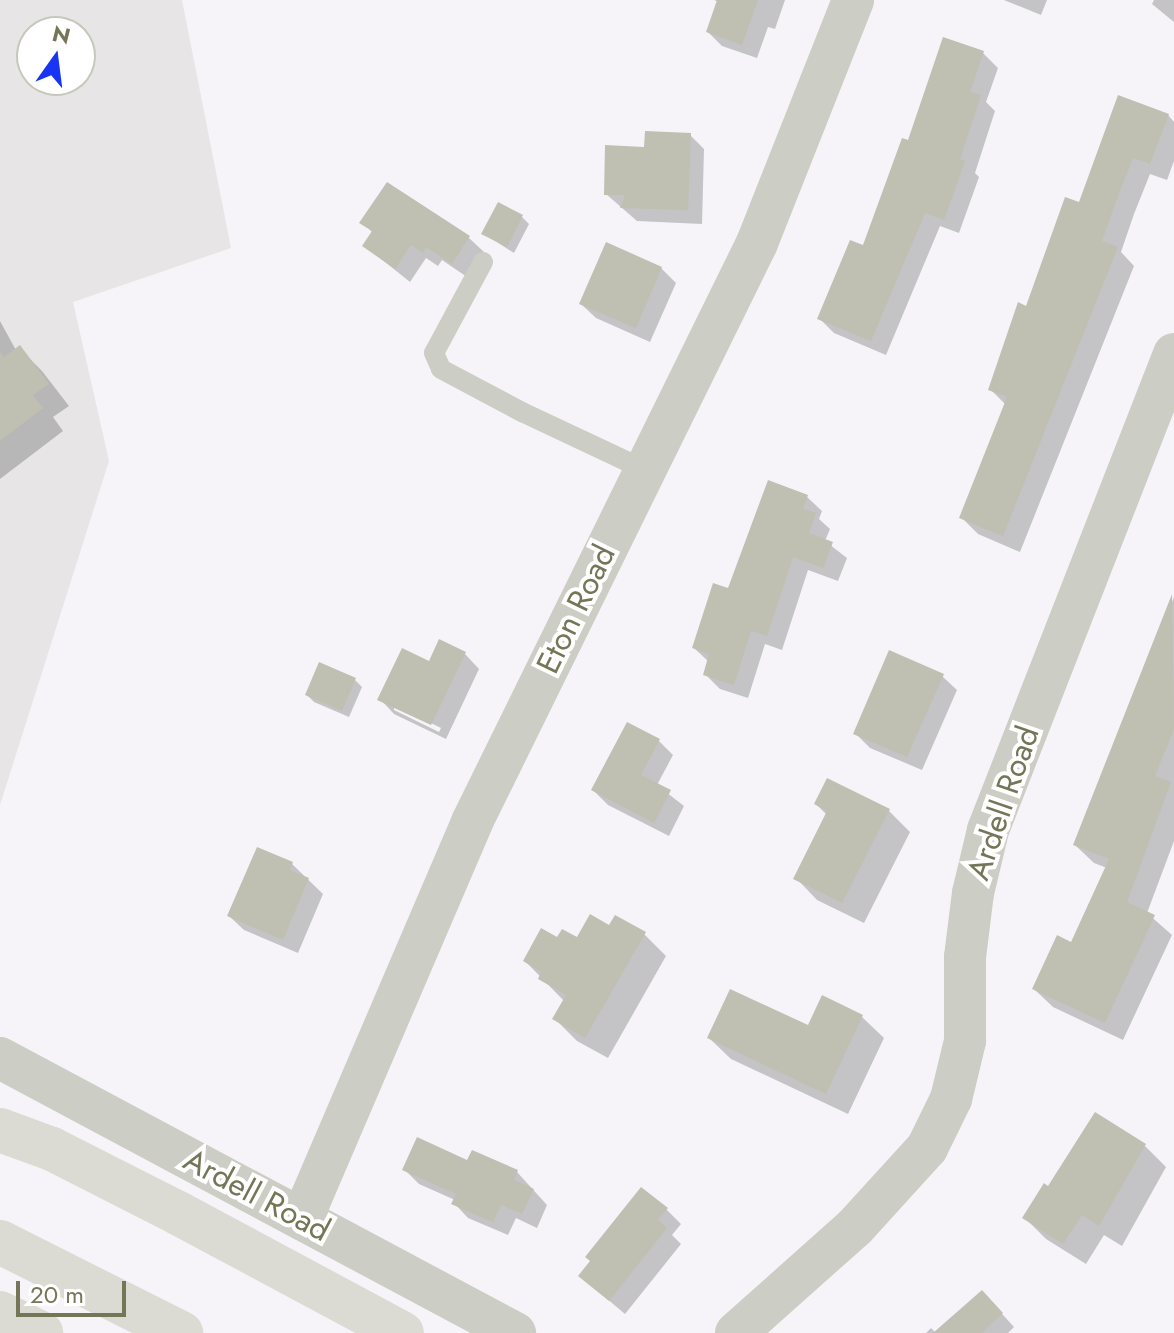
<!DOCTYPE html>
<html>
<head>
<meta charset="utf-8">
<style>
  body { margin:0 }
  #map { position:relative; width:1174px; height:1333px; overflow:hidden; background:#f6f4f8; font-family:Jost,sans-serif }
  div>[style] { position:absolute }
  .built>* { inset:0; background:#e7e5e5 }
  .shadow>* { inset:0; background:#0003 }
  .building>* { inset:0; background:#bfbfb2 }
  .service>* { height:20px; margin:-10px; padding:0 10px; transform-origin:10px; border-radius:10px; background:#cccdc4 }
  .minor>* { height:42px; margin:-21px; padding:0 21px; transform-origin:21px; border-radius:21px; background:#cccdc4 }
  .motorway>* { height:44px; margin:-22px; padding:0 22px; transform-origin:22px; border-radius:22px; background:#dbdbd3 }
  span { translate:-50% -50%; white-space:nowrap; text-align:center; line-height:1.15; -webkit-text-stroke:8px #fff; paint-order:stroke }
  .street-label { font-size:32px; color:#747657 }
  .north { position:absolute; left:16px; top:16px; width:80px; height:80px; box-sizing:border-box; background:#fff; border:2px solid #c7c8bc; border-radius:50%; rotate:14deg; font-size:22px; font-weight:700; line-height:32px; text-align:center; color:#747657 }
  .north::after { content:''; display:block; margin:auto; width:28px; height:36px; background:#1835f4; clip-path:polygon(50% 0,100% 100%,50% 72%,0 100%) }
  .scale { position:absolute; left:16px; top:1281px; width:110px; height:36px; box-sizing:border-box; border:4px solid #747657; border-top:0; padding-left:10px; font-size:24px; line-height:28px; white-space:nowrap; color:#747657; -webkit-text-stroke:6px #fff; paint-order:stroke }
</style>
</head>
<body>
<div id="map">
  <div class="built">
    <i style="clip-path:polygon(evenodd,0 0,182px 0,231px 248px,73px 302px,109px 461px,0 805px,0 0,32px 32px,80px 32px,80px 80px,32px 80px,32px 32px)"></i>
  </div>
  <div class="shadow">
    <i style="clip-path:polygon(714px 0,785px 0,775px 29px,768px 27px,757px 58px,722px 46px,708px 32px,719px 2px)"></i>
    <i style="clip-path:polygon(1004px 0,1047px 0,1041px 15px)"></i>
    <i style="clip-path:polygon(1154px 0,1174px 0,1174px 22px,1152px 4px)"></i>
    <i style="clip-path:polygon(983px 53px,998px 68px,986px 102px,995px 111px,975px 173px,979px 177px,959px 233px,940px 226px,886px 355px,834px 333px,820px 319px,864px 248px,909px 142px)"></i>
    <i style="clip-path:polygon(1168px 115px,1174px 122px,1174px 161px,1167px 180px,1150px 174px,1134px 214px,1121px 252px,1134px 266px,1020px 552px,978px 534px,961px 517px,1006px 405px,990px 389px,1080px 205px)"></i>
    <i style="clip-path:polygon(690px 135px,704px 149px,702px 224px,637px 221px,606px 194px,646px 149px)"></i>
    <i style="clip-path:polygon(387px 184px,469px 238px,484px 252px,467px 277px,442px 260px,438px 266px,426px 258px,410px 282px,365px 246px,373px 233px,362px 222px)"></i>
    <i style="clip-path:polygon(522px 217px,529px 224px,514px 253px,484px 234px)"></i>
    <i style="clip-path:polygon(661px 268px,676px 283px,650px 342px,596px 318px,581px 304px)"></i>
    <i style="clip-path:polygon(0 321px,17px 352px,21px 350px,42px 371px,69px 406px,53px 417px,63px 431px,0 479px)"></i>
    <i style="clip-path:polygon(807px 497px,822px 511px,819px 519px,830px 529px,825px 541px,847px 558px,838px 581px,808px 570px,782px 650px,765px 644px,748px 698px,720px 689px,705px 674px,709px 662px,694px 648px,729px 590px)"></i>
    <i style="clip-path:polygon(1174px 597px,1174px 841px,1147px 913px,1172px 935px,1123px 1040px,1053px 1007px,1034px 989px,1071px 944px,1107px 868px,1094px 863px,1075px 845px)"></i>
    <i style="clip-path:polygon(evenodd,465px 654px,479px 669px,446px 739px,394px 714px,380px 699px,430px 663px,465px 654px,394px 705px,441px 728px,439px 732px,394px 710px,394px 705px)"></i>
    <i style="clip-path:polygon(942px 676px,957px 690px,922px 770px,870px 748px,855px 733px)"></i>
    <i style="clip-path:polygon(355px 680px,362px 687px,349px 717px,314px 702px,307px 695px)"></i>
    <i style="clip-path:polygon(659px 741px,673px 755px,657px 785px,684px 806px,669px 836px,608px 805px,593px 790px)"></i>
    <i style="clip-path:polygon(816px 804px,889px 811px,910px 832px,864px 923px,817px 900px,796px 878px,827px 815px)"></i>
    <i style="clip-path:polygon(292px 864px,323px 894px,298px 953px,244px 930px,229px 916px)"></i>
    <i style="clip-path:polygon(610px 927px,644px 934px,666px 956px,608px 1058px,577px 1041px,555px 1019px,565px 1002px,525px 961px,558px 940px,578px 939px)"></i>
    <i style="clip-path:polygon(862px 1017px,884px 1038px,848px 1114px,731px 1059px,709px 1038px,809px 1028px)"></i>
    <i style="clip-path:polygon(1145px 1146px,1166px 1167px,1122px 1246px,1104px 1235px,1086px 1264px,1046px 1239px,1025px 1218px,1048px 1189px)"></i>
    <i style="clip-path:polygon(468px 1162px,517px 1172px,547px 1205px,537px 1228px,516px 1218px,508px 1235px,468px 1218px,454px 1203px,455px 1200px,419px 1184px,405px 1170px)"></i>
    <i style="clip-path:polygon(666px 1209px,681px 1224px,672px 1235px,681px 1244px,625px 1314px,580px 1276px)"></i>
    <i style="clip-path:polygon(994px 1305px,1014px 1327px,1008px 1333px,926px 1333px,931px 1328px,936px 1333px)"></i>
  </div>
  <div class="building">
    <i style="clip-path:polygon(717px 0,758px 0,742px 45px,706px 32px)"></i>
    <i style="clip-path:polygon(943px 37px,984px 51px,970px 92px,981px 95px,960px 159px,965px 161px,944px 220px,925px 213px,871px 341px,817px 319px,850px 240px,863px 245px,902px 138px,908px 140px)"></i>
    <i style="clip-path:polygon(1118px 95px,1169px 114px,1150px 164px,1133px 158px,1118px 196px,1102px 241px,1118px 247px,1003px 536px,959px 518px,1007px 397px,988px 390px,1018px 302px,1026px 306px,1065px 197px,1079px 202px)"></i>
    <i style="clip-path:polygon(645px 131px,691px 133px,688px 210px,620px 208px,625px 195px,604px 195px,605px 145px,644px 147px)"></i>
    <i style="clip-path:polygon(387px 182px,470px 236px,452px 264px,426px 247px,423px 253px,411px 245px,395px 269px,362px 246px,372px 231px,359px 223px)"></i>
    <i style="clip-path:polygon(498px 202px,523px 215px,507px 247px,481px 234px)"></i>
    <i style="clip-path:polygon(606px 242px,662px 267px,636px 328px,579px 304px)"></i>
    <i style="clip-path:polygon(20px 345px,49px 384px,33px 395px,43px 408px,0 441px,0 351px,4px 357px)"></i>
    <i style="clip-path:polygon(768px 480px,808px 495px,803px 509px,816px 513px,809px 533px,833px 542px,823px 568px,793px 557px,767px 636px,751px 631px,734px 685px,703px 675px,709px 654px,692px 648px,713px 583px,728px 588px)"></i>
    <i style="clip-path:polygon(1172px 594px,1174px 729px,1155px 776px,1171px 782px,1127px 902px,1155px 915px,1105px 1023px,1032px 989px,1057px 935px,1071px 942px,1109px 859px,1073px 845px)"></i>
    <i style="clip-path:polygon(439px 639px,466px 652px,431px 725px,377px 700px,402px 648px,429px 661px)"></i>
    <i style="clip-path:polygon(889px 650px,944px 674px,907px 757px,853px 734px)"></i>
    <i style="clip-path:polygon(319px 662px,356px 678px,342px 711px,305px 695px)"></i>
    <i style="clip-path:polygon(627px 722px,660px 739px,641px 775px,671px 790px,654px 823px,591px 790px)"></i>
    <i style="clip-path:polygon(827px 778px,890px 809px,842px 903px,793px 879px,827px 811px,814px 804px)"></i>
    <i style="clip-path:polygon(257px 847px,293px 862px,290px 870px,309px 878px,283px 940px,227px 916px)"></i>
    <i style="clip-path:polygon(590px 914px,609px 925px,615px 915px,646px 932px,585px 1038px,552px 1019px,566px 995px,538px 979px,541px 972px,523px 961px,541px 928px,557px 937px,562px 929px,577px 937px)"></i>
    <i style="clip-path:polygon(730px 989px,808px 1025px,822px 995px,863px 1015px,826px 1094px,707px 1038px)"></i>
    <i style="clip-path:polygon(1095px 1112px,1146px 1144px,1099px 1226px,1082px 1215px,1063px 1244px,1022px 1218px,1044px 1183px,1048px 1186px)"></i>
    <i style="clip-path:polygon(417px 1137px,467px 1160px,472px 1150px,518px 1170px,514px 1180px,534px 1189px,522px 1214px,501px 1205px,493px 1222px,451px 1204px,456px 1194px,402px 1170px)"></i>
    <i style="clip-path:polygon(641px 1187px,668px 1208px,658px 1220px,667px 1228px,609px 1301px,578px 1276px,590px 1261px,585px 1257px)"></i>
    <i style="clip-path:polygon(982px 1290px,1003px 1313px,981px 1333px,933px 1333px)"></i>
  </div>
  <div class="service">
    <i style="left:483px;top:262px;width:103px;rotate:118.3deg"></i>
    <i style="left:434px;top:353px;width:17px;rotate:66deg"></i>
    <i style="left:441px;top:369px;width:92px;rotate:28deg"></i>
    <i style="left:522px;top:412px;width:136px;rotate:25.2deg"></i>
  </div>
  <div class="minor">
    <i style="left:0;top:1058px;width:584px;rotate:28.1deg"></i>
    <i style="left:302px;top:1219px;width:432px;rotate:-66.8deg"></i>
    <i style="left:472px;top:822px;width:645px;rotate:-63.79deg"></i>
    <i style="left:757px;top:243px;width:261px;rotate:-68.4deg"></i>
    <i style="left:736px;top:1333px;width:159px;rotate:-41.7deg"></i>
    <i style="left:855px;top:1227px;width:107px;rotate:-47.7deg"></i>
    <i style="left:927px;top:1148px;width:55px;rotate:-63.9deg"></i>
    <i style="left:951px;top:1099px;width:60px;rotate:-76.4deg"></i>
    <i style="left:965px;top:1041px;width:84px;rotate:-90deg"></i>
    <i style="left:965px;top:957px;width:64px;rotate:-82.9deg"></i>
    <i style="left:973px;top:893px;width:65px;rotate:-76.6deg"></i>
    <i style="left:988px;top:830px;width:511px;rotate:-68.66deg"></i>
  </div>
  <div class="motorway">
    <i style="left:0;top:1130px;width:55px;rotate:20.1deg"></i>
    <i style="left:52px;top:1149px;width:141px;rotate:26.9deg"></i>
    <i style="left:178px;top:1213px;width:254px;rotate:28.2deg"></i>
    <i style="left:0;top:1242px;width:203px;rotate:26.7deg"></i>
    <i style="left:0;top:1313px;width:46px;rotate:26deg"></i>
  </div>
  <div class="street-label">
    <span style="left:576px;top:609px;rotate:-64deg">Eton Road</span>
    <span style="left:1003px;top:803px;rotate:-71deg">Ardell Road</span>
    <span style="left:257px;top:1195px;rotate:28deg">Ardell Road</span>
  </div>
  <div class="north">N</div>
  <div class="scale">20 m</div>
</div>
</body>
</html>
